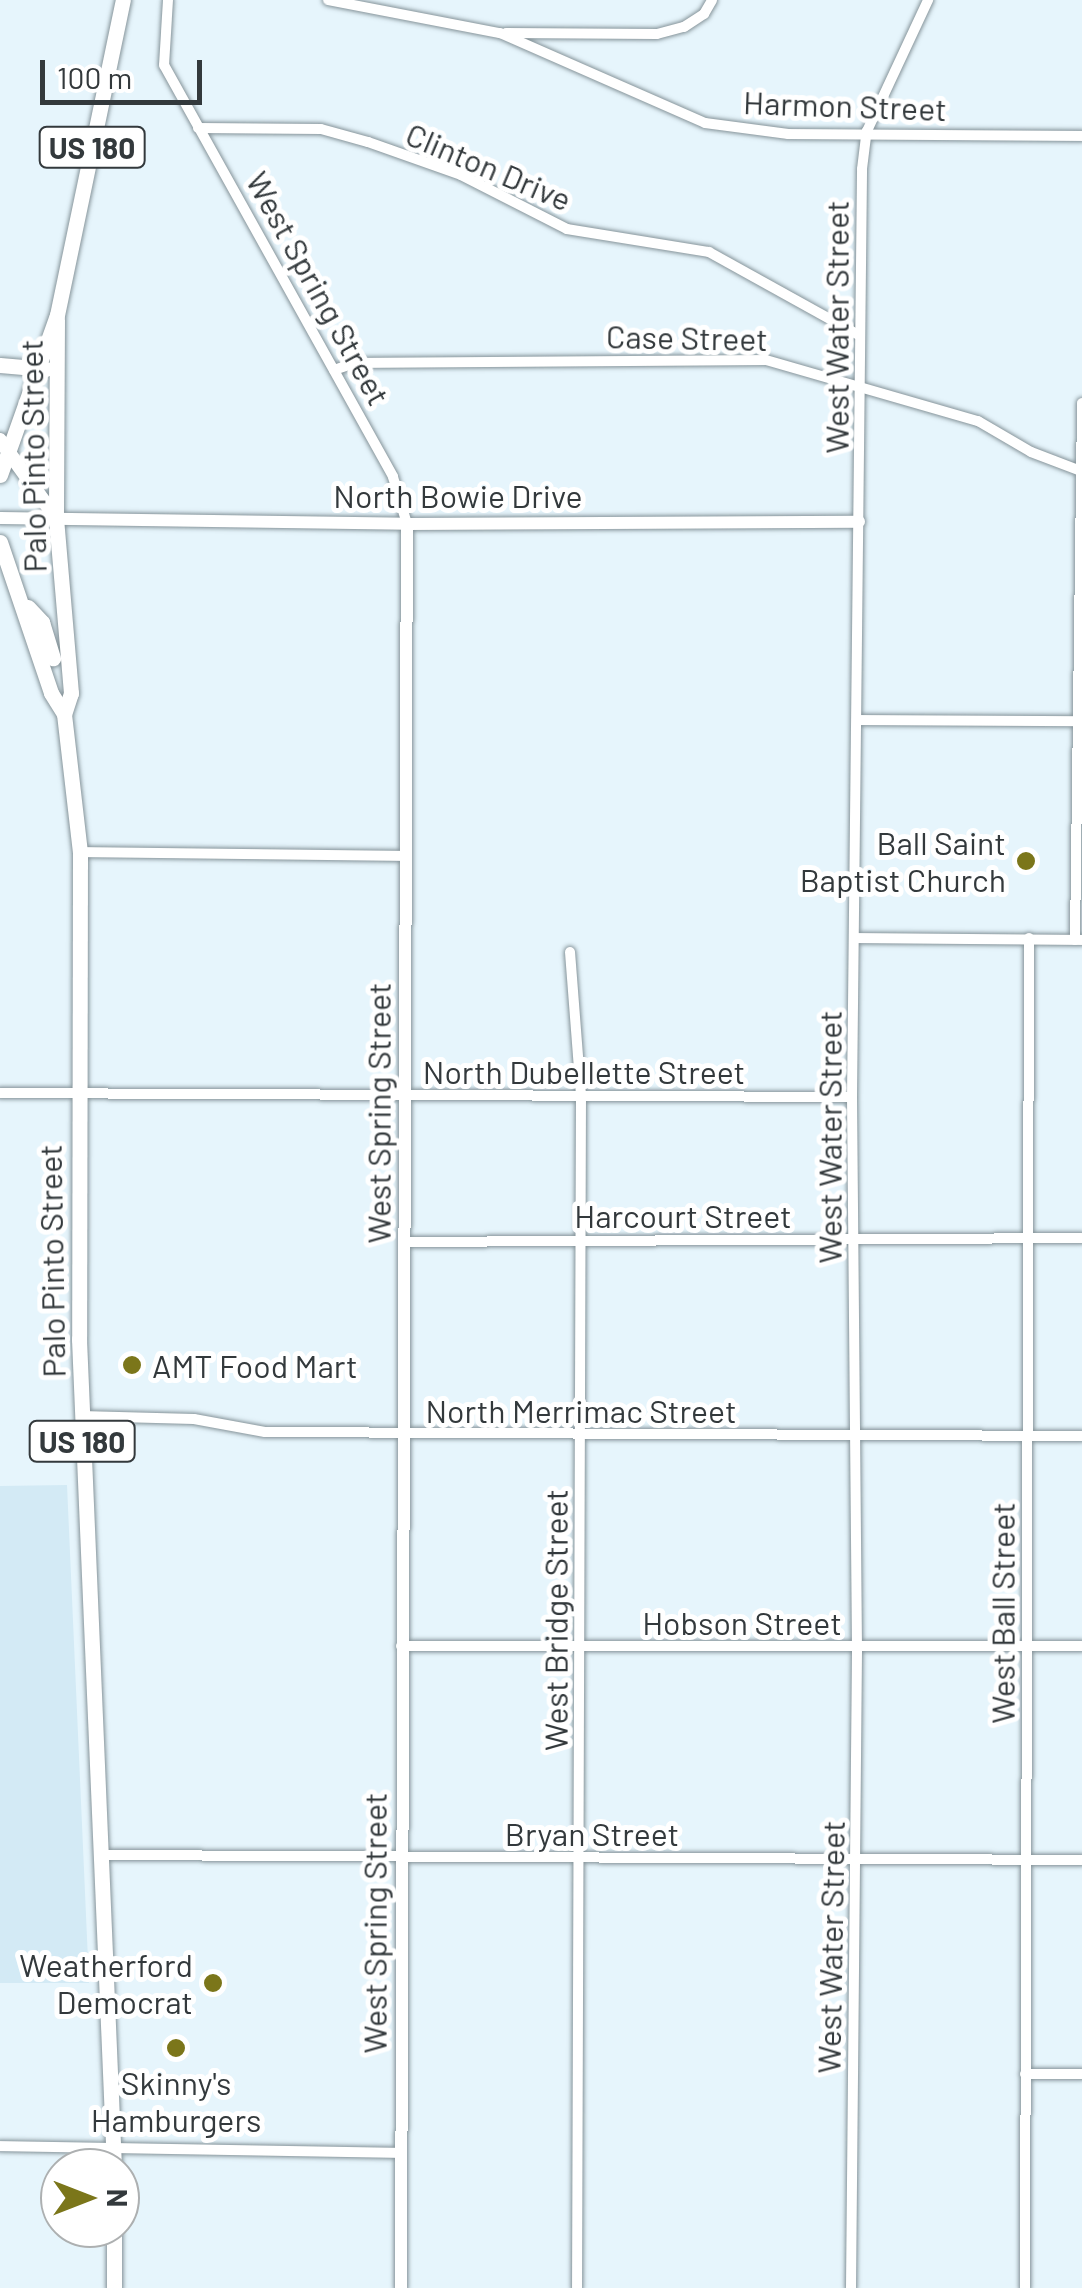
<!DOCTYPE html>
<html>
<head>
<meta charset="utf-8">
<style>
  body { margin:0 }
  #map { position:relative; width:1082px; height:2288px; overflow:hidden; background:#e6f5fc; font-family:Barlow,sans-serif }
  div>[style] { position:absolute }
  .built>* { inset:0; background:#d3eaf5 }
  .roads { filter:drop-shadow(0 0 2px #86949a) drop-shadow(0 0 2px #86949a) }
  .minor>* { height:10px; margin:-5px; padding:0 5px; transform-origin:5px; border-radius:5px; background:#fff }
  .tertiary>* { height:12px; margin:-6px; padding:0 6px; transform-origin:6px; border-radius:6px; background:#fff }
  .secondary>* { height:14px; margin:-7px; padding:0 7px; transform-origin:7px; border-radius:7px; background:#fff }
  .primary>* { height:15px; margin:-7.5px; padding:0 7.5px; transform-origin:7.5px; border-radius:7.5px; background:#fff }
  .dots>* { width:28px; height:28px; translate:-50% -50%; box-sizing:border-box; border:5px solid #fff; border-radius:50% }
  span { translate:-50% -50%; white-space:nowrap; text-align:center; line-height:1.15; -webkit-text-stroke:10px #fff; paint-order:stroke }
  .shield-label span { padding:2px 8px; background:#fff; border:2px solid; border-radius:8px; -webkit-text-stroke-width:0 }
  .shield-label { font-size:30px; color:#33393c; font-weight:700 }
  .street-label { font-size:32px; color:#33393c }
  .poi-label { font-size:32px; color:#33393c }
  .right { translate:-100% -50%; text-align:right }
  .left { translate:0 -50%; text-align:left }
  .north { position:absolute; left:40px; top:2148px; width:100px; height:100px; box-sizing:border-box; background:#fff; border:2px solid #adb0b1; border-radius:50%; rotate:90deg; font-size:28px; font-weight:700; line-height:40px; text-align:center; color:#33393c }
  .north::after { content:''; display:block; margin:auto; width:35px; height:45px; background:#7b761a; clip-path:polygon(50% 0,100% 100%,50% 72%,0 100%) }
  .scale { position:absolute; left:40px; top:60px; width:162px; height:45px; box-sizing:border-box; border:5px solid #33393c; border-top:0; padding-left:12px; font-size:30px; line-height:35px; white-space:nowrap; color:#33393c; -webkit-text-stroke:8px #fff; paint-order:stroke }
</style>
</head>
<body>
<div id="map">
  <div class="built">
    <i style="clip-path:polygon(67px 1485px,89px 1983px,0 1983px,0 1486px)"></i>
  </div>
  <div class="roads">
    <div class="minor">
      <i style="left:168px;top:0;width:65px;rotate:93.5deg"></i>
      <i style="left:164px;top:65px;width:471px;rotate:60.9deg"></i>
      <i style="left:393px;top:477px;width:49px;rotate:73.4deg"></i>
      <i style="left:328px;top:0;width:175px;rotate:10.9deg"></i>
      <i style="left:500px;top:33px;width:224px;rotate:23.7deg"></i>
      <i style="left:705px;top:123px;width:84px;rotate:7.5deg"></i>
      <i style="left:788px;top:134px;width:294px;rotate:0.4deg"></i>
      <i style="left:506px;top:33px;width:151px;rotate:0.4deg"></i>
      <i style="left:657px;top:34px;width:28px;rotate:-15deg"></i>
      <i style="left:684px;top:27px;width:24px;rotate:-33deg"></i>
      <i style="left:704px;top:14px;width:16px;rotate:-60deg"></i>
      <i style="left:198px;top:128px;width:123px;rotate:0.5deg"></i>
      <i style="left:321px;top:129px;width:49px;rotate:15.5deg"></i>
      <i style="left:368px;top:142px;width:99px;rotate:19.5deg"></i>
      <i style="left:461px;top:175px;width:119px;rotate:27deg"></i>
      <i style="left:567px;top:229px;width:144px;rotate:9.2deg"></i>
      <i style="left:709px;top:252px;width:171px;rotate:29deg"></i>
      <i style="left:334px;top:370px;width:21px;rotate:-19deg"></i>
      <i style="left:354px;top:363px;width:412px;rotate:-0.4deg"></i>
      <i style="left:766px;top:360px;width:221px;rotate:16.1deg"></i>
      <i style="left:978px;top:421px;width:61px;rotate:30.3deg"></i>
      <i style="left:1031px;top:452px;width:53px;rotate:20.8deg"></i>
      <i style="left:858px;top:720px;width:224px;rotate:0.3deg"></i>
      <i style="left:80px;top:852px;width:326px;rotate:0.7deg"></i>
      <i style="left:856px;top:938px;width:226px;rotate:0.5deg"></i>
      <i style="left:1075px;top:940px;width:537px;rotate:-89.25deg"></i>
      <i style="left:570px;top:952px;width:143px;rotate:85.6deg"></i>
      <i style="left:581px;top:1095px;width:1193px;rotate:90.19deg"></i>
      <i style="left:0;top:1093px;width:852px;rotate:0.27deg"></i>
      <i style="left:405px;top:1242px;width:677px;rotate:-0.34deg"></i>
      <i style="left:81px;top:1416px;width:113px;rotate:1.5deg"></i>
      <i style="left:194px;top:1419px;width:72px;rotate:10.4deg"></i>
      <i style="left:265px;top:1432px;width:817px;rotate:0.28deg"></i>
      <i style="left:401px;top:1646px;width:681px"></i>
      <i style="left:102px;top:1855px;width:980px;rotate:0.29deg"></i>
      <i style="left:1025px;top:2074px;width:57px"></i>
      <i style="left:0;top:2146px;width:401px;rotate:1deg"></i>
      <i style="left:851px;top:2288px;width:640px;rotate:-89.46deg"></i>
      <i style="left:857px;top:1648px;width:551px;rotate:-90.52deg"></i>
      <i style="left:852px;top:1097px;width:928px;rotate:-89.38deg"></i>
      <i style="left:862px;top:169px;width:38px;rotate:-83deg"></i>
      <i style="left:867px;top:131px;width:145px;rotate:-65deg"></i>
      <i style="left:1025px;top:2288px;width:1350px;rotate:-89.83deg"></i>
    </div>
    <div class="tertiary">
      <i style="left:0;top:518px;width:407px;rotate:0.8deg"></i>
      <i style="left:407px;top:524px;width:452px;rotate:-0.3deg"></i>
      <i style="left:401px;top:2288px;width:1764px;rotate:-89.81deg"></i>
    </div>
    <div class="secondary">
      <i style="left:0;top:440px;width:96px;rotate:54.3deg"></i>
    </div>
    <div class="primary">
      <i style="left:57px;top:320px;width:198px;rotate:90.3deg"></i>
      <i style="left:56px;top:518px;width:176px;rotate:85.1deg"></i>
      <i style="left:71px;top:693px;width:22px;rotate:108deg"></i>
      <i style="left:0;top:365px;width:46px;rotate:5deg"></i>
      <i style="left:0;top:475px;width:170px;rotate:-70.4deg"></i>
      <i style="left:57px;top:315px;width:322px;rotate:-78.2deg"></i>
      <i style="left:0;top:542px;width:159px;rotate:71.3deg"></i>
      <i style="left:51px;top:693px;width:25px;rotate:58deg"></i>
      <i style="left:64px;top:714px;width:139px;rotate:83.4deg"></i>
      <i style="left:80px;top:852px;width:487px;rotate:90.1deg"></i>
      <i style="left:79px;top:1339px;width:830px;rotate:87.58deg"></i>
      <i style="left:28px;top:607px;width:21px;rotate:47deg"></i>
      <i style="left:42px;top:622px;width:38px;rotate:73deg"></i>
      <i style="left:114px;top:2228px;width:60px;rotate:90deg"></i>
    </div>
  </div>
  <div class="dots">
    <i style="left:1026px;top:861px;background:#7b761a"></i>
    <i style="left:132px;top:1365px;background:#7b761a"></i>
    <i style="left:213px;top:1983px;background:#7b761a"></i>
    <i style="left:176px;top:2048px;background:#7b761a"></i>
  </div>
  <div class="shield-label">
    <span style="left:92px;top:147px">US 180</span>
    <span style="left:82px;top:1441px">US 180</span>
  </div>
  <div class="street-label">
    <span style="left:845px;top:105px;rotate:2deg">Harmon Street</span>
    <span style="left:489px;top:166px;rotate:23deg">Clinton Drive</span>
    <span style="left:319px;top:288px;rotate:61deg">West Spring Street</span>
    <span style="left:836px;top:327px;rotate:-90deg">West Water Street</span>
    <span style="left:687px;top:337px;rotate:1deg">Case Street</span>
    <span style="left:32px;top:456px;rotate:-91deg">Palo Pinto Street</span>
    <span style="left:458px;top:495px">North Bowie Drive</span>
    <span style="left:584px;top:1071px">North Dubellette Street</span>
    <span style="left:378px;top:1113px;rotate:-90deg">West Spring Street</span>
    <span style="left:829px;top:1137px;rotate:-90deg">West Water Street</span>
    <span style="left:683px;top:1215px">Harcourt Street</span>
    <span style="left:51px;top:1261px;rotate:-91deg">Palo Pinto Street</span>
    <span style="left:581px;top:1410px">North Merrimac Street</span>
    <span style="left:1002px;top:1613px;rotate:-90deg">West Ball Street</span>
    <span style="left:555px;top:1620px;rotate:-90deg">West Bridge Street</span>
    <span style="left:742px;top:1622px">Hobson Street</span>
    <span style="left:592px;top:1833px">Bryan Street</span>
    <span style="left:374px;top:1923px;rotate:-90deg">West Spring Street</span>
    <span style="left:830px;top:1947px;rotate:-89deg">West Water Street</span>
  </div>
  <div class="poi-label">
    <span class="right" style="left:1006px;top:861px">Ball Saint<br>Baptist Church</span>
    <span class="left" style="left:152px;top:1365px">AMT Food Mart</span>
    <span class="right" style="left:193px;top:1983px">Weatherford<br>Democrat</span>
    <span style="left:176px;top:2101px">Skinny's<br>Hamburgers</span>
  </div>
  <div class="north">N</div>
  <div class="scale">100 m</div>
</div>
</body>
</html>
